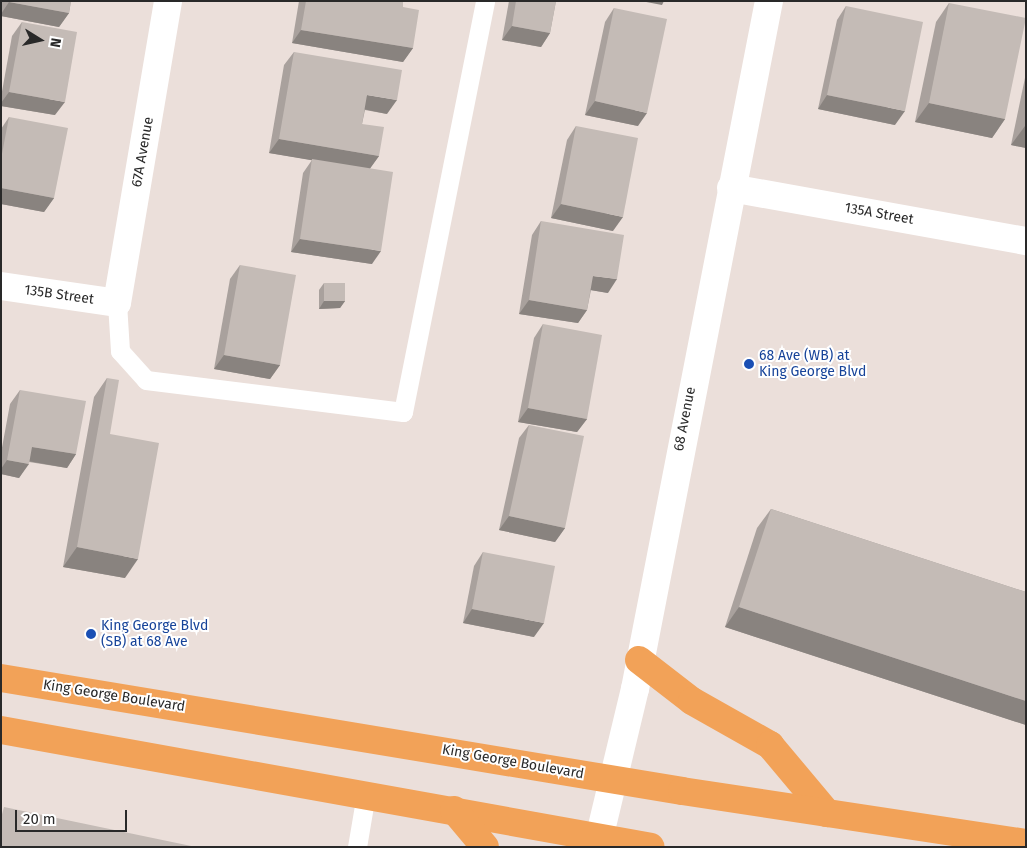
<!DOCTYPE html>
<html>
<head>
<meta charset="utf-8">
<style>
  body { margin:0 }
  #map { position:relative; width:1027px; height:848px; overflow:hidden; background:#ebdfda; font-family:"Fira Sans",sans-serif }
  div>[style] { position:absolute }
  .lane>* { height:19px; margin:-9.5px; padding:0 9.5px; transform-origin:9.5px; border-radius:9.5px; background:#fff }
  .street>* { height:28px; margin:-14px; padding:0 14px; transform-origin:14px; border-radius:14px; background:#fff }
  .secondary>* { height:28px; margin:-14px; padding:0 14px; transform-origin:14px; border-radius:14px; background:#fff }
  .primary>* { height:28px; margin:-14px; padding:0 14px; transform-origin:14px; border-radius:14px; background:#f2a258 }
  .wall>* { inset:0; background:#a9a19d }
  .shaded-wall>* { inset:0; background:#89837f }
  .building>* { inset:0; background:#c4bbb6 }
  .dots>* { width:14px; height:14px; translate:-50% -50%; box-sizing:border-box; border:2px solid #fff; border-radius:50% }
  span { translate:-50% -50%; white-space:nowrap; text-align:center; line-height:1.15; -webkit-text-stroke:4px #fff; paint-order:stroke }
  .street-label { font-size:14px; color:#292929 }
  .transit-label { font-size:14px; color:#164399 }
  .left { translate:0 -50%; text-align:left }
  .frame { position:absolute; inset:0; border:2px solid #292929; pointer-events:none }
  .north { position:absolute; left:15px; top:15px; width:50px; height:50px; -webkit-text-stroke:4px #fff; paint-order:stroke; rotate:100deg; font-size:14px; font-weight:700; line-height:20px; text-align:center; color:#292929 }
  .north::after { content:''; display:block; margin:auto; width:18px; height:22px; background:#292929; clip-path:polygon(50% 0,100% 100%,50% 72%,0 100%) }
  .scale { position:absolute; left:15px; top:810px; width:112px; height:22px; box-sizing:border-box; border:2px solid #292929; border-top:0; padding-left:6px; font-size:15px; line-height:18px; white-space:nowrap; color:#292929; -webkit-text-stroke:4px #fff; paint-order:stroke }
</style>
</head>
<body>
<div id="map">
  <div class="lane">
    <i style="left:117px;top:303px;width:48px;rotate:86.4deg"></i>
    <i style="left:120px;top:351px;width:39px;rotate:48deg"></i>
    <i style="left:146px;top:380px;width:259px;rotate:7.1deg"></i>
    <i style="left:403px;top:412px;width:419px;rotate:-78.7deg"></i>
    <i style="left:357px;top:847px;width:54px;rotate:-80.4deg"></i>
  </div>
  <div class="street">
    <i style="left:731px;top:188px;width:300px;rotate:10.2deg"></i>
    <i style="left:1px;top:286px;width:117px;rotate:8.3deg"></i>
    <i style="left:117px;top:303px;width:306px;rotate:-80.4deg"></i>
  </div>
  <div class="secondary">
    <i style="left:597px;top:847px;width:163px;rotate:-76.5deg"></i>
    <i style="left:635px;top:689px;width:701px;rotate:-78.98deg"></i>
  </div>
  <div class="primary">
    <i style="left:639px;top:660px;width:67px;rotate:37.7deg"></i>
    <i style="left:692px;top:701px;width:90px;rotate:29.4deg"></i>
    <i style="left:770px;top:745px;width:89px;rotate:50deg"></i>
    <i style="left:1px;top:678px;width:690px;rotate:9.42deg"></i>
    <i style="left:682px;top:791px;width:348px;rotate:8.6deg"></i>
    <i style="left:1px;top:730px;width:660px;rotate:10.2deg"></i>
    <i style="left:454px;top:810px;width:48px;rotate:50deg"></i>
  </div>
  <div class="wall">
    <i style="clip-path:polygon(2px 1px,71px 1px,69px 13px,59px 27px,1px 16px,1px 7px)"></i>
    <i style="clip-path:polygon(299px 1px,403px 1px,403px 7px,413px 48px,403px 62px,292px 43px)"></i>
    <i style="clip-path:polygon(509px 1px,556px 1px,550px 33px,541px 47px,502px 40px)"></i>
    <i style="clip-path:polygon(949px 3px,1005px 119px,992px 138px,915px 122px,936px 22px)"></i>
    <i style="clip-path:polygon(846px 6px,895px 125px,818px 109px,837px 20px)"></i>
    <i style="clip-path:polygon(614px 8px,638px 126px,585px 115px,605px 22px)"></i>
    <i style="clip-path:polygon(22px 22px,55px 115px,1px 106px,1px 97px,12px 36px)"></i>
    <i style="clip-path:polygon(294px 52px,387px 114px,365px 110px,362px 124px,379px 156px,370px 168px,372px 264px,291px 252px,303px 173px,312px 160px,269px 153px,284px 65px)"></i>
    <i style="clip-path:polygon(1026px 73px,1026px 148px,1011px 145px)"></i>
    <i style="clip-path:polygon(9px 117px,54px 198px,44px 212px,1px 204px,1px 129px)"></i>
    <i style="clip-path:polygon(576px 126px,613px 231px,551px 218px,567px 140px)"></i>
    <i style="clip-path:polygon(541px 221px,608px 293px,591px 290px,587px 310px,578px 323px,519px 314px,532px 235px)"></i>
    <i style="clip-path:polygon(240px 265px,280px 365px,270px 379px,214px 369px,230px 279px)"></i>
    <i style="clip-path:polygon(324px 283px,345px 301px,340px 308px,319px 309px,319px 290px)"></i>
    <i style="clip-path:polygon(543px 324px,587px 419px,577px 432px,518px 422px,534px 338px)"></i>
    <i style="clip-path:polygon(107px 378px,110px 434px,125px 578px,63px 567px,94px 397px)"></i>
    <i style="clip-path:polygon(20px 390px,76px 454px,67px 468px,29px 462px,19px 478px,1px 474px,1px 453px,10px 404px)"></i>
    <i style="clip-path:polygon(529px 425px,565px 528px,555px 542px,499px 530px,519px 438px)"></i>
    <i style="clip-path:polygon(771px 509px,1026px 592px,1026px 725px,725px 627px,757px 528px)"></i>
    <i style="clip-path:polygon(483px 552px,534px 637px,463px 623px,474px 566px)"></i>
  </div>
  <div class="shaded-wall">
    <i style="clip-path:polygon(641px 1px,664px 1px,662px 5px)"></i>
    <i style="clip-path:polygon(9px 2px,69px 13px,59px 27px,1px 16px,1px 14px)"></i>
    <i style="clip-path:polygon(512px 26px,550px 33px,541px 47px,502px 40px)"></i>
    <i style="clip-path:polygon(301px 30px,413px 48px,403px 62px,292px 43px)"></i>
    <i style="clip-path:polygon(9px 92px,65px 102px,55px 115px,1px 106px,1px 103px)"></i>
    <i style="clip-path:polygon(367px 95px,397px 100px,387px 114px,358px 108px)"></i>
    <i style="clip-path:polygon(827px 95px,905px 111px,895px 125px,818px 109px)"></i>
    <i style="clip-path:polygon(595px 101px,647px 113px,638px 126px,585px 115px)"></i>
    <i style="clip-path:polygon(929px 103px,1005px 119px,992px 138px,915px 122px)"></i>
    <i style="clip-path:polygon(1025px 126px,1026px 126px,1026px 148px,1011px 145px)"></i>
    <i style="clip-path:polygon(279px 139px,379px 156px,369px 170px,269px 153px)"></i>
    <i style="clip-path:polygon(1px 188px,54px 198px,44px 212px,1px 204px)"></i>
    <i style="clip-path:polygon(561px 204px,623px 217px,613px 231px,551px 218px)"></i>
    <i style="clip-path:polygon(300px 239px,381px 251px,372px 264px,291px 252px)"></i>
    <i style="clip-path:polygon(593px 276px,617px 279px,608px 293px,584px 289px)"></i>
    <i style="clip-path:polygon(529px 300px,587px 310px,578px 323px,519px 314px)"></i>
    <i style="clip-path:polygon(324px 301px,345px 301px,340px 308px,319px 309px)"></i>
    <i style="clip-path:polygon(224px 355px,280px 365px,270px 379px,214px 369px)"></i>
    <i style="clip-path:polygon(528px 408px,587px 419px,577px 432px,518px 422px)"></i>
    <i style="clip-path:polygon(32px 447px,76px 454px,67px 468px,22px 460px)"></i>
    <i style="clip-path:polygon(7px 460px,29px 464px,19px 478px,1px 474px,1px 469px)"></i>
    <i style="clip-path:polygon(509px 516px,565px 528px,555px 542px,499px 530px)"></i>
    <i style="clip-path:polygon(77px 547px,138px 559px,125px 578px,63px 567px)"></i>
    <i style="clip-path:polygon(739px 607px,1026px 701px,1026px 725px,725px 627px)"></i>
    <i style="clip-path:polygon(472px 609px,544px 623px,534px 637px,463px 623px)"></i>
  </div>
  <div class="building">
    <i style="clip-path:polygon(9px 1px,71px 1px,69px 13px,9px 2px)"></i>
    <i style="clip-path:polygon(306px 1px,403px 1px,403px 7px,419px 10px,413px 48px,301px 30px)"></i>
    <i style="clip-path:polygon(516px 1px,556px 1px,550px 33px,512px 26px)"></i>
    <i style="clip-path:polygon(949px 3px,1026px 18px,1005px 119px,929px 103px)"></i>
    <i style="clip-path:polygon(846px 6px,923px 22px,905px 111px,827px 95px)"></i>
    <i style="clip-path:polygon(614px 8px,667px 19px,647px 113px,595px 101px)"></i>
    <i style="clip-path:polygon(22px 22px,77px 32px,65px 102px,9px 92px)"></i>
    <i style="clip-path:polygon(294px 52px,402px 70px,397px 100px,367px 95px,362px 124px,384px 127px,379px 156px,279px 139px)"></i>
    <i style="clip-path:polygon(9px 117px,68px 128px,54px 198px,1px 188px,1px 159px)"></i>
    <i style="clip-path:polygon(576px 126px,638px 138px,623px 217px,561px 204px)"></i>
    <i style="clip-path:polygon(312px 159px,393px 172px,381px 251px,300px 239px)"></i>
    <i style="clip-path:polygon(541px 221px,624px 235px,617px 279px,593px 276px,587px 310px,529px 300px)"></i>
    <i style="clip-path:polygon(240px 265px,296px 275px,280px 365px,224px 355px)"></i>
    <i style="clip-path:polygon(324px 283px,345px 283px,345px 301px,324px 301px)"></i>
    <i style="clip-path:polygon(543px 324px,602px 335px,587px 419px,528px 408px)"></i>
    <i style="clip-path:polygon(107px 378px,119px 380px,110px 434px,159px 443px,138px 559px,77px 547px)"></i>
    <i style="clip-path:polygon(20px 390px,86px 401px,76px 454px,32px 447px,29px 464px,7px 460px)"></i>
    <i style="clip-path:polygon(529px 425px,584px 436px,565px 528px,509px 516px)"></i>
    <i style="clip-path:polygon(771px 509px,1026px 592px,1026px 701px,739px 607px)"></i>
    <i style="clip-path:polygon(483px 552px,555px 566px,544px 623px,472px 609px)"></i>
    <i style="clip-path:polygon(4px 807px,196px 847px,1px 847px,1px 818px)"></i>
  </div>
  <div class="dots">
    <i style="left:749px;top:364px;background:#1a4fb4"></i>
    <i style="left:91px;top:634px;background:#1a4fb4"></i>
  </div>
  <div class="street-label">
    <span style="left:143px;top:152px;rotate:-80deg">67A Avenue</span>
    <span style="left:879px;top:214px;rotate:10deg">135A Street</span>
    <span style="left:59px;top:295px;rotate:8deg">135B Street</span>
    <span style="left:685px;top:419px;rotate:-79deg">68 Avenue</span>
    <span style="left:114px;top:696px;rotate:9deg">King George Boulevard</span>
    <span style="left:513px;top:762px;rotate:10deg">King George Boulevard</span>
  </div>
  <div class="transit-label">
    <span class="left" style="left:759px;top:364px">68 Ave (WB) at<br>King George Blvd</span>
    <span class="left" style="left:101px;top:634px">King George Blvd<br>(SB) at 68 Ave</span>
  </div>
  <div class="frame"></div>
  <div class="north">N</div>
  <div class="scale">20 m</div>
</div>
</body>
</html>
